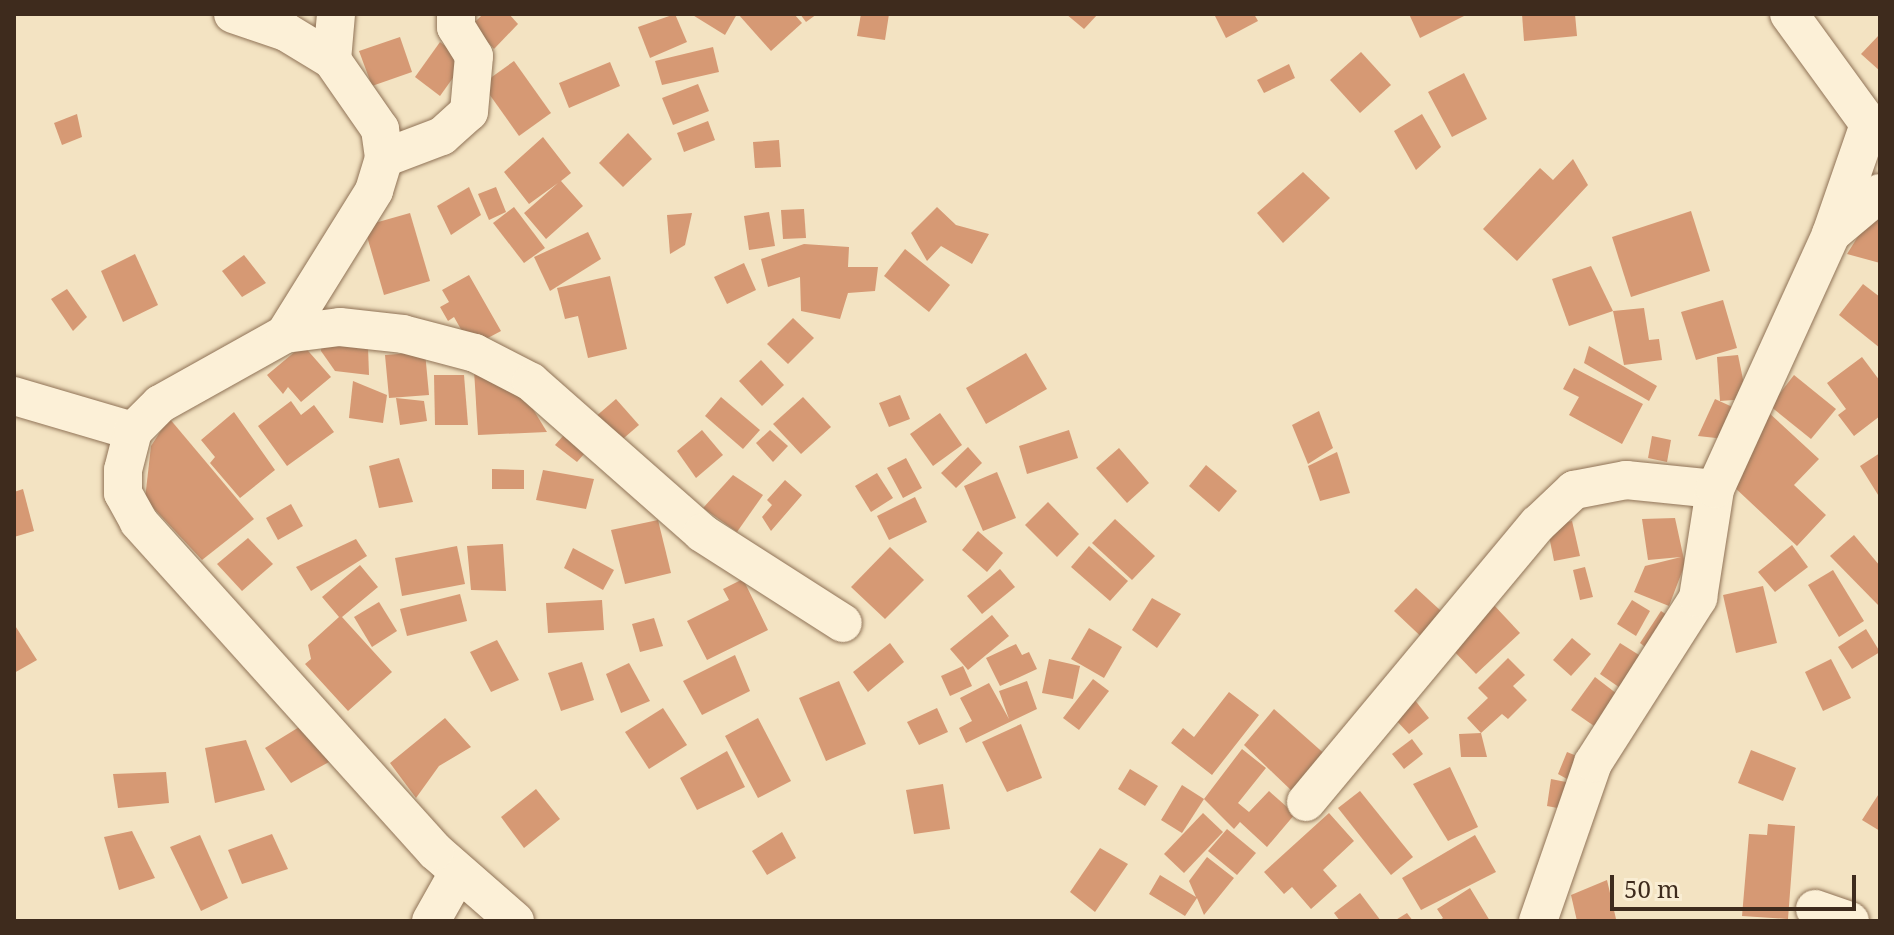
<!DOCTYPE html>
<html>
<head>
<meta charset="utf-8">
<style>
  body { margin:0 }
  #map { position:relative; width:1894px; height:935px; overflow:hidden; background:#f3e3c2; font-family:"Noto Serif",serif }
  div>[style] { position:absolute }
  .building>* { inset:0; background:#d69974 }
  .roads { filter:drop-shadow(0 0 2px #907357) drop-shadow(0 0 2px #907357) }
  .street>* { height:38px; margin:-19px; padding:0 19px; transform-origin:19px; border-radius:19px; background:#fcf0d7 }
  span { translate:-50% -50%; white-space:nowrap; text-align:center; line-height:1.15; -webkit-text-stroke:6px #f9edd3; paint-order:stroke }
  .frame { position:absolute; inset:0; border:16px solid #3e2b1d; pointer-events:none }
  .scale { position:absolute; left:1610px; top:875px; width:246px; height:36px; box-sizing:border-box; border:4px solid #3e2b1d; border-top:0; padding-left:10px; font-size:24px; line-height:28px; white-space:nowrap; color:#3e2b1d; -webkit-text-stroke:6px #f9edd3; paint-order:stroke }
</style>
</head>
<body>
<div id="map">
  <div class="building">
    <i style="clip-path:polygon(483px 14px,509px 14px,518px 24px,494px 49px,472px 25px)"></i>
    <i style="clip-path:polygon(675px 14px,687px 42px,650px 58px,638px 27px)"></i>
    <i style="clip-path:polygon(691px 14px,737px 14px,725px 35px)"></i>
    <i style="clip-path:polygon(738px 14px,794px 14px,802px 23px,771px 51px)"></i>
    <i style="clip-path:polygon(800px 14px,817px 14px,806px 22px)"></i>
    <i style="clip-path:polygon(861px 14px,889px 14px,885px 40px,857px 36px)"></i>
    <i style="clip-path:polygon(1066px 14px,1098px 14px,1084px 29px)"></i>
    <i style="clip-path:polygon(1214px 14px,1254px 14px,1258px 21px,1226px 38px)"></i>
    <i style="clip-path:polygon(1409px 14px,1468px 14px,1420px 38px)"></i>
    <i style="clip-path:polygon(1522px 14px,1575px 14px,1577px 36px,1524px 41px)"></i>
    <i style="clip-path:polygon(1880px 34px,1880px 71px,1861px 54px)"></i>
    <i style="clip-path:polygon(400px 37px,412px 72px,372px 86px,359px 51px)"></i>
    <i style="clip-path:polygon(440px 42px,465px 61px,440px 96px,415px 77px)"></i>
    <i style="clip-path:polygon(713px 47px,719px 72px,662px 85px,655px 61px)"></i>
    <i style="clip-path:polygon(1361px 52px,1391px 85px,1360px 113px,1330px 80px)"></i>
    <i style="clip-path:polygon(514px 61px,551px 113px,519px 136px,482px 84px)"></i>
    <i style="clip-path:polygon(610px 62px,620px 86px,569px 108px,559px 83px)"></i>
    <i style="clip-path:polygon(1289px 64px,1295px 78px,1264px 93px,1257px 80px)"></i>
    <i style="clip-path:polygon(1464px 73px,1487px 119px,1452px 137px,1428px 92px)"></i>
    <i style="clip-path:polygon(698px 84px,709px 111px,673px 125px,662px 98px)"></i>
    <i style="clip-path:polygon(77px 114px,82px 137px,62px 145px,54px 123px)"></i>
    <i style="clip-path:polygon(1422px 114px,1441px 147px,1416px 170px,1394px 131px)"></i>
    <i style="clip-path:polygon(708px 121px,715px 140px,684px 152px,677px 133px)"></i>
    <i style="clip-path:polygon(628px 133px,652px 159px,623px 187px,599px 163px)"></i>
    <i style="clip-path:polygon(543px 137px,571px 173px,561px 181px,583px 206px,546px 239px,524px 213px,558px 183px,529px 204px,504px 172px)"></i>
    <i style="clip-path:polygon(779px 140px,781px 167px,755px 168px,753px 142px)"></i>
    <i style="clip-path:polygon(1573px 159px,1588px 185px,1517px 261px,1483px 229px,1540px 168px,1553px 180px)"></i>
    <i style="clip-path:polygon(1303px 172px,1330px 198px,1283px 243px,1257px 213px)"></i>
    <i style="clip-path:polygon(469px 187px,481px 215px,451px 235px,437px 206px)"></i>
    <i style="clip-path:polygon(496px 187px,506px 212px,489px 220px,478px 194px)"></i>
    <i style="clip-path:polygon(1880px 201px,1880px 263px,1847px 254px)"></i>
    <i style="clip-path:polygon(514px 207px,545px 248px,524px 263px,493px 223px)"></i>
    <i style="clip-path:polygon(937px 207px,956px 225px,989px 234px,972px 264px,941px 246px,927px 261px,911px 233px)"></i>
    <i style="clip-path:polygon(804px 209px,806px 238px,783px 239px,781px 210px)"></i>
    <i style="clip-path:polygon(1691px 211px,1710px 271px,1631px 297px,1612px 237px)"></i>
    <i style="clip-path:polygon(769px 212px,775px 246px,749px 250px,744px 216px)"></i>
    <i style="clip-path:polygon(410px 213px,430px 281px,384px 295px,364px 226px)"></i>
    <i style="clip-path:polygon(692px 213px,685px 245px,670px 254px,667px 215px)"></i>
    <i style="clip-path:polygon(588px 232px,601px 259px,550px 291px,534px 257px)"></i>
    <i style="clip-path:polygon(804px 244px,849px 247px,848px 267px,878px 267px,875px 291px,848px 293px,840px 319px,801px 311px,800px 277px,768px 287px,761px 259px)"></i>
    <i style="clip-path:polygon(905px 249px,950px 285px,929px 312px,884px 276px)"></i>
    <i style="clip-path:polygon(135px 254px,158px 305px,123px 322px,101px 271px)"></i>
    <i style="clip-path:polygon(244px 255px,266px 283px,242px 297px,222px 271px)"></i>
    <i style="clip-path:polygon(744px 263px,756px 290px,727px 304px,714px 277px)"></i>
    <i style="clip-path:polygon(1591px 266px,1613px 311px,1569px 326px,1552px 279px)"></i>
    <i style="clip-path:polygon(469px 275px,501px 331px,471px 347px,454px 317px,448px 321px,440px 307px,449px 302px,442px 290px)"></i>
    <i style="clip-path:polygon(610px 276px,627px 349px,588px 358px,578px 316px,565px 319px,557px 288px)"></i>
    <i style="clip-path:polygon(1863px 284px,1880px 297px,1880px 348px,1839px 315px)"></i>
    <i style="clip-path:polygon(67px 289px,87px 317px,73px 331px,51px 299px)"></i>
    <i style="clip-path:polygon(1723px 300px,1737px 348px,1696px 360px,1681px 312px)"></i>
    <i style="clip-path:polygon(1644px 308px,1649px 340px,1659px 339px,1662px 360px,1624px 365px,1613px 311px)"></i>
    <i style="clip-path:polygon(793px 318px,814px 338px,788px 364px,767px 344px)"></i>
    <i style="clip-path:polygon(322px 340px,368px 347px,369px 375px,335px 371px,321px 351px)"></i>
    <i style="clip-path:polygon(303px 345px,331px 377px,301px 402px,288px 387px,283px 394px,267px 375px)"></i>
    <i style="clip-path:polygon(1589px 346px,1657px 386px,1649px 401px,1584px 363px)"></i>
    <i style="clip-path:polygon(425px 352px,429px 395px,389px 398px,385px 355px)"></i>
    <i style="clip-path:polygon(1026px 353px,1047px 389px,986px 424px,966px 388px)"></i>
    <i style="clip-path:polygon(1738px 355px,1747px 399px,1720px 401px,1717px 357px)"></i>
    <i style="clip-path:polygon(1862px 357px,1880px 381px,1880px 416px,1854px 436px,1838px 415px,1846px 409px,1827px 383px)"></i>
    <i style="clip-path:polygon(761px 360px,784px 385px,762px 406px,739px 381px)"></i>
    <i style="clip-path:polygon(1574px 368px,1643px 404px,1622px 444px,1569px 415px,1579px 397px,1563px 389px)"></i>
    <i style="clip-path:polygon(474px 370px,525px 396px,547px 432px,478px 435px)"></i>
    <i style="clip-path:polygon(434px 375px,464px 375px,468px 425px,435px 425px)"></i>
    <i style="clip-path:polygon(1794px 375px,1836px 409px,1811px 439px,1770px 406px)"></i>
    <i style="clip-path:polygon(353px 381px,387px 395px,383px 423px,349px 418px)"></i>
    <i style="clip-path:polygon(900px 395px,910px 419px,889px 427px,879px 403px)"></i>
    <i style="clip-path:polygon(721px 397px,760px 430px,743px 449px,705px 416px)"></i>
    <i style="clip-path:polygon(803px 397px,831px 427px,801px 454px,773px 424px)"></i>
    <i style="clip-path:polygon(396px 398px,424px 401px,427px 421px,400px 425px)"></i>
    <i style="clip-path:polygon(616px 399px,639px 425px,617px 444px,594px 418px)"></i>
    <i style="clip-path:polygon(1715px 399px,1739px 410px,1725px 439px,1698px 436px)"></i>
    <i style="clip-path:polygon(291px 401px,301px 415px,314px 405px,334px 432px,287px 466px,258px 426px)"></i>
    <i style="clip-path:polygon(1319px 411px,1333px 448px,1308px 464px,1292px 425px)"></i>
    <i style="clip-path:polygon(234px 412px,275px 470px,240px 498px,210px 463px,215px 457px,201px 440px)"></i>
    <i style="clip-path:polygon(1768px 412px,1819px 459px,1794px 485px,1826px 515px,1797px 546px,1732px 485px)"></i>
    <i style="clip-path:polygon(940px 413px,962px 445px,933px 466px,910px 434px)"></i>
    <i style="clip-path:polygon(169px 418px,254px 519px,202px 560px,145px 499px,151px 446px)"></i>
    <i style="clip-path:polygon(570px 428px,591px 446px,577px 462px,555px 445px)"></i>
    <i style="clip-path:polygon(702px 430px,723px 455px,696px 478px,677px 451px)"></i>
    <i style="clip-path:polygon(770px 430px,788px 446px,773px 462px,756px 443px)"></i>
    <i style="clip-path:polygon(1069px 430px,1078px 458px,1027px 474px,1019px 446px)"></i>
    <i style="clip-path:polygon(1652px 436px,1671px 440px,1667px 462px,1648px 458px)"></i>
    <i style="clip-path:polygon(968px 447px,982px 463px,956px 488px,941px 473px)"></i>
    <i style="clip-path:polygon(1119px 448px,1149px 483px,1127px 503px,1096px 468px)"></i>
    <i style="clip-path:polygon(1337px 452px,1350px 493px,1320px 501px,1308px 466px)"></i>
    <i style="clip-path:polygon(1880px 453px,1880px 498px,1860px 466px)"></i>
    <i style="clip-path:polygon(399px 458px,413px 502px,379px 508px,369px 466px)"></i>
    <i style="clip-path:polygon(906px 458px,922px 488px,903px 498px,887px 468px)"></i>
    <i style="clip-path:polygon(1206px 465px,1237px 491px,1219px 512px,1189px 486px)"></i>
    <i style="clip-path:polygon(492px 469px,524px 470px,524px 489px,492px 489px)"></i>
    <i style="clip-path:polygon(543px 470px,594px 479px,586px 509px,536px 500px)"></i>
    <i style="clip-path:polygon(997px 472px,1016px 518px,983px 531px,964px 486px)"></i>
    <i style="clip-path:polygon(877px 473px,893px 498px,871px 512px,855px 486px)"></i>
    <i style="clip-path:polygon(733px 475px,763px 495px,737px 532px,703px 508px)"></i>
    <i style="clip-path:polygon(785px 480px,802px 495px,771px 531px,762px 517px,772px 505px,767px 500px)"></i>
    <i style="clip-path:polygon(23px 489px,34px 531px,14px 537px,14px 492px)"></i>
    <i style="clip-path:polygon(915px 497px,927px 522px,889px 540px,877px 516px)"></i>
    <i style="clip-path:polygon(1048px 502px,1079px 534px,1057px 557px,1025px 525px)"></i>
    <i style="clip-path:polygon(291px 504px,303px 526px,278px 540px,266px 518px)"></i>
    <i style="clip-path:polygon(1675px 518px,1685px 564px,1669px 606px,1634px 592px,1645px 566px,1681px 557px,1648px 560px,1642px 519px)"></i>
    <i style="clip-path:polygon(1115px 519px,1155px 556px,1132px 580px,1092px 543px)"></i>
    <i style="clip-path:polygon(658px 520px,671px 573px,625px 584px,611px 530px)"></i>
    <i style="clip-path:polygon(1572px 521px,1580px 556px,1554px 561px,1547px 526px)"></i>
    <i style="clip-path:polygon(978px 531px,1003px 553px,987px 572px,962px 550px)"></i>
    <i style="clip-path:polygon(1854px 535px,1880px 566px,1880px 607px,1830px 556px)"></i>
    <i style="clip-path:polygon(248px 538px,273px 564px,242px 591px,217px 564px)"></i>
    <i style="clip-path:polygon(356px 539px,367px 556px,311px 591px,296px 567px)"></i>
    <i style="clip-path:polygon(503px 544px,506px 591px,471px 590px,467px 546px)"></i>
    <i style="clip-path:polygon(1792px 545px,1808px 567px,1775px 592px,1758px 572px)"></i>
    <i style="clip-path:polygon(457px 546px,465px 584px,402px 596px,395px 558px)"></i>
    <i style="clip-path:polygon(1089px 546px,1128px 581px,1110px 601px,1071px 567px)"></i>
    <i style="clip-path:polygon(890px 547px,924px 580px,885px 619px,851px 587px)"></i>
    <i style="clip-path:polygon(573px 548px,614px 570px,603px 590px,564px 568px)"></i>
    <i style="clip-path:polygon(360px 565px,378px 587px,342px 617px,392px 672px,348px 711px,305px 664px,311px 659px,308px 645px,339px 617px,322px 597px)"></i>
    <i style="clip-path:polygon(1585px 567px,1593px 597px,1580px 600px,1573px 570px)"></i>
    <i style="clip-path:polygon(1000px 569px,1015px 587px,982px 614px,967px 596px)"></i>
    <i style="clip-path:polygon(1833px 570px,1864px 621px,1839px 637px,1808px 585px)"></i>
    <i style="clip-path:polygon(743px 579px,768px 630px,707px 660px,687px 621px,729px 600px,723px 589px)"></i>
    <i style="clip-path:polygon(1763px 586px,1777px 643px,1736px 653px,1723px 595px)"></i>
    <i style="clip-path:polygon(1416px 588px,1452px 621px,1430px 645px,1394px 611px)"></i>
    <i style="clip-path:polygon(460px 594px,467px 621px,407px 636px,400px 609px)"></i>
    <i style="clip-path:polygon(1152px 598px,1181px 614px,1157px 648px,1132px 630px)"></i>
    <i style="clip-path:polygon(602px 600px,604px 630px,548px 633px,546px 603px)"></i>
    <i style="clip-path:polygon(1632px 600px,1650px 611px,1636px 636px,1617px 624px)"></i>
    <i style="clip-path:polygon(379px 602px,397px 631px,372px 647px,354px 617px)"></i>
    <i style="clip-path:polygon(1492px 603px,1520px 633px,1476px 674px,1448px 645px)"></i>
    <i style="clip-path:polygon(1661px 611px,1670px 617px,1649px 650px,1640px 643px)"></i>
    <i style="clip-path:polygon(992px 615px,1009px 636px,968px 670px,950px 649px)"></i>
    <i style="clip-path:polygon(654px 618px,663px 646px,640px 652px,632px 624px)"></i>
    <i style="clip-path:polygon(14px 624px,37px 660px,14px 673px)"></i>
    <i style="clip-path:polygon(1089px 628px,1122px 647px,1104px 678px,1071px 659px)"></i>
    <i style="clip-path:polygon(1866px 629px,1880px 652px,1852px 669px,1838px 647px)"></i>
    <i style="clip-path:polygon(1572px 638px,1591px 654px,1571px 676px,1553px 660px)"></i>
    <i style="clip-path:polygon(497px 640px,519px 680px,491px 692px,470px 652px)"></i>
    <i style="clip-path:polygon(890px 643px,904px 662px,868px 692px,853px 672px)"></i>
    <i style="clip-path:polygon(1620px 643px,1647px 660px,1626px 692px,1600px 674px)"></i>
    <i style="clip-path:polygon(1016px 644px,1022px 655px,1029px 652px,1037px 669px,1000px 686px,986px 658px)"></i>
    <i style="clip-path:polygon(735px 655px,750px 691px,702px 715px,683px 681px)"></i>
    <i style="clip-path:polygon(1508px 658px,1525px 675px,1513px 686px,1527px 700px,1508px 719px,1502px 714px,1481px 733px,1487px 757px,1461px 757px,1459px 734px,1481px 733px,1467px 718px,1488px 698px,1478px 688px)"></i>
    <i style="clip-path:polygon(1049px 659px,1080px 666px,1073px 699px,1042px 693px)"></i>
    <i style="clip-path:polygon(1831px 659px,1851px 698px,1823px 711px,1805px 672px)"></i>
    <i style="clip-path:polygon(582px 662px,594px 700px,561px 711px,548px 673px)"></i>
    <i style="clip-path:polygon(629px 663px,650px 701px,621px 713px,606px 674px)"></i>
    <i style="clip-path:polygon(963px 666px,972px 686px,950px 696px,941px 676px)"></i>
    <i style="clip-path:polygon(1595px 677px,1621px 697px,1597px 728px,1571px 710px)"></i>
    <i style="clip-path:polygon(1093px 679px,1109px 691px,1079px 730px,1063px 718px)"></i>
    <i style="clip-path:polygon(839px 681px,866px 744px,826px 761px,799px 698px)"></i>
    <i style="clip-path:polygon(1027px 681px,1037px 709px,966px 743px,959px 728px,972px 721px,960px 698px,989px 683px,1009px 719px,999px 691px)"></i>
    <i style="clip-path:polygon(1229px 692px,1259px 715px,1212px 775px,1171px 743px,1183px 728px,1194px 737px)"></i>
    <i style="clip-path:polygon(1414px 699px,1429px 718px,1409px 734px,1394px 718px)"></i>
    <i style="clip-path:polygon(663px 708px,687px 745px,649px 769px,625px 732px)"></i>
    <i style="clip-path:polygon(937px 708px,948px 732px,919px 745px,907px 722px)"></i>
    <i style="clip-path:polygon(1274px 709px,1328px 757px,1294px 793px,1244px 745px)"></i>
    <i style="clip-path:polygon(445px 718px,471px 747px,439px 766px,416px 798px,390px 763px)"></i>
    <i style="clip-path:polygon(758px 718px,791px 781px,758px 798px,725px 736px)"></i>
    <i style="clip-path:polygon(309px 721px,338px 757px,291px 783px,265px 748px)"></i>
    <i style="clip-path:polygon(1021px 724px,1042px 778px,1007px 792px,982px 742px)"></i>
    <i style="clip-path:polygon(1412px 739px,1423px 754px,1404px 769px,1392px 754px)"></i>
    <i style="clip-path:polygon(246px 740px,265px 790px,215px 803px,205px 748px)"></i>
    <i style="clip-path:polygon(1242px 749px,1266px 768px,1238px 803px,1249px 812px,1269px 791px,1295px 814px,1267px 847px,1240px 822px,1234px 829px,1204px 799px)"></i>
    <i style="clip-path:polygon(1751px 750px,1796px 768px,1783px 801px,1738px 783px)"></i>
    <i style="clip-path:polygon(727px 751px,745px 787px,697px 810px,680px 778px)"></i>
    <i style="clip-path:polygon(1567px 752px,1589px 761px,1573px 811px,1547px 806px,1551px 779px,1576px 784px,1558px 774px)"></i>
    <i style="clip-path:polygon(1450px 767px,1478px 827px,1448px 841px,1413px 784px)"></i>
    <i style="clip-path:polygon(1130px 769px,1158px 786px,1145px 806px,1118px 789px)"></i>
    <i style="clip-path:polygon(166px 772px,169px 803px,118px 808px,113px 774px)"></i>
    <i style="clip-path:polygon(943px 784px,950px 829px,914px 834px,906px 790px)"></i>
    <i style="clip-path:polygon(1182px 785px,1204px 799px,1182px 833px,1161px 820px)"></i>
    <i style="clip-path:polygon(536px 789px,560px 819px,524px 848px,501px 817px)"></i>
    <i style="clip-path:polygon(1360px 791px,1413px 857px,1391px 875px,1338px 808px)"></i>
    <i style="clip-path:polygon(1880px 792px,1880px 831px,1862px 820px)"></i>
    <i style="clip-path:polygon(1203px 813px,1223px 832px,1184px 873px,1164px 854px)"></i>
    <i style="clip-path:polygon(1329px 813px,1354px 841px,1323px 870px,1337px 886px,1311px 909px,1292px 887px,1284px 894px,1264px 872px)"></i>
    <i style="clip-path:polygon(1768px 824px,1795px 826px,1788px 919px,1742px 916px,1749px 834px,1767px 835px)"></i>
    <i style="clip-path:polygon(1227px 829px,1256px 853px,1237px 875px,1208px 851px)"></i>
    <i style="clip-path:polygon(132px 831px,155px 878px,119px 890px,104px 837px)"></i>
    <i style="clip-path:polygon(782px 832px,796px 858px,767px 875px,752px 851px)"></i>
    <i style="clip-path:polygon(272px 834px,288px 869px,242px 884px,228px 850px)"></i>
    <i style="clip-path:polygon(200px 835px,228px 898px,201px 911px,170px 847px)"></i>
    <i style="clip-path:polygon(1475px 835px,1496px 872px,1421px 910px,1402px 878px)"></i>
    <i style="clip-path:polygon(1100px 848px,1128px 864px,1095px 912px,1070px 892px)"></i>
    <i style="clip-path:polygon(1207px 857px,1234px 878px,1204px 915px,1197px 898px,1185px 916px,1149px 894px,1160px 875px,1196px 897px,1189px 881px)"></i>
    <i style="clip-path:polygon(1607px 880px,1616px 919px,1577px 921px,1571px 895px)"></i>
    <i style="clip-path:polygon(1470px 888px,1490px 921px,1438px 921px,1443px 918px,1437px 909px)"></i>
    <i style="clip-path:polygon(1360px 893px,1381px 921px,1340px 921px,1334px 913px)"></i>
    <i style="clip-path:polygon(1407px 913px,1413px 921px,1394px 921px)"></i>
  </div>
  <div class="roads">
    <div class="street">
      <i style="left:233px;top:14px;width:56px;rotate:18.8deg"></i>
      <i style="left:286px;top:32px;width:54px;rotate:31.3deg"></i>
      <i style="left:332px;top:60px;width:84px;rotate:55.2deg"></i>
      <i style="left:380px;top:129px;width:29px;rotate:82deg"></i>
      <i style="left:384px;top:158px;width:34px;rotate:107deg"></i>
      <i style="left:374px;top:191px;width:168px;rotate:121.9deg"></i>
      <i style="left:332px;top:60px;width:46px;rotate:-85deg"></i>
      <i style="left:384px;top:158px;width:62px;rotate:-20.8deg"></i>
      <i style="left:442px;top:136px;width:36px;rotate:-42deg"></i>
      <i style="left:469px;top:112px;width:56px;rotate:-84.9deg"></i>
      <i style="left:474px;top:56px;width:34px;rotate:-122deg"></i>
      <i style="left:456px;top:27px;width:13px;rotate:-90deg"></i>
      <i style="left:1831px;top:234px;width:64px;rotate:-39.9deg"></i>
      <i style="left:14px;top:396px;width:124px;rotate:16.4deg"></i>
      <i style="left:1306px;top:802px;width:362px;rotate:-50.2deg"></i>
      <i style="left:1538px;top:524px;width:50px;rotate:-43.4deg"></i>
      <i style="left:1574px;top:490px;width:53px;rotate:-10.9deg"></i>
      <i style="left:1626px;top:480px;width:89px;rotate:5.8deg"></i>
      <i style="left:1815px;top:909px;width:37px;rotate:19deg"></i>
      <i style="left:431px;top:921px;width:55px;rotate:-60.6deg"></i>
      <i style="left:515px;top:921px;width:106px;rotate:-138.8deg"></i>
      <i style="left:435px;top:851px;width:443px;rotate:-132deg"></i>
      <i style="left:139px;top:522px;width:33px;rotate:-119deg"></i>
      <i style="left:123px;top:493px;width:23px;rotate:-90deg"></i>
      <i style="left:123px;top:470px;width:40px;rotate:-75.6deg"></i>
      <i style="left:133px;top:431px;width:38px;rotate:-45deg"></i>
      <i style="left:160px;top:404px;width:143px;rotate:-29.2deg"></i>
      <i style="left:285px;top:334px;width:55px;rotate:-7.3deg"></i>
      <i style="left:340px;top:327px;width:63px;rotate:6.3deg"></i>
      <i style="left:403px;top:334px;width:74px;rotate:14.8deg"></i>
      <i style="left:475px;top:353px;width:63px;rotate:27.4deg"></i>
      <i style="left:531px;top:382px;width:228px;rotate:41.4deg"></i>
      <i style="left:702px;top:533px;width:167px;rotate:32.6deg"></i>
      <i style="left:1538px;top:921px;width:167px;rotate:-70.8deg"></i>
      <i style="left:1593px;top:763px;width:196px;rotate:-57.5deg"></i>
      <i style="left:1698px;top:598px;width:110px;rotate:-81.1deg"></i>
      <i style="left:1715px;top:489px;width:280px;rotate:-65.5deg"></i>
      <i style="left:1831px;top:234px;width:116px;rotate:-70.9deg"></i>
      <i style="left:1869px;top:124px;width:136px;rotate:-126deg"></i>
    </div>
  </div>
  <div class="frame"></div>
  <div class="scale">50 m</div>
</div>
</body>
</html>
